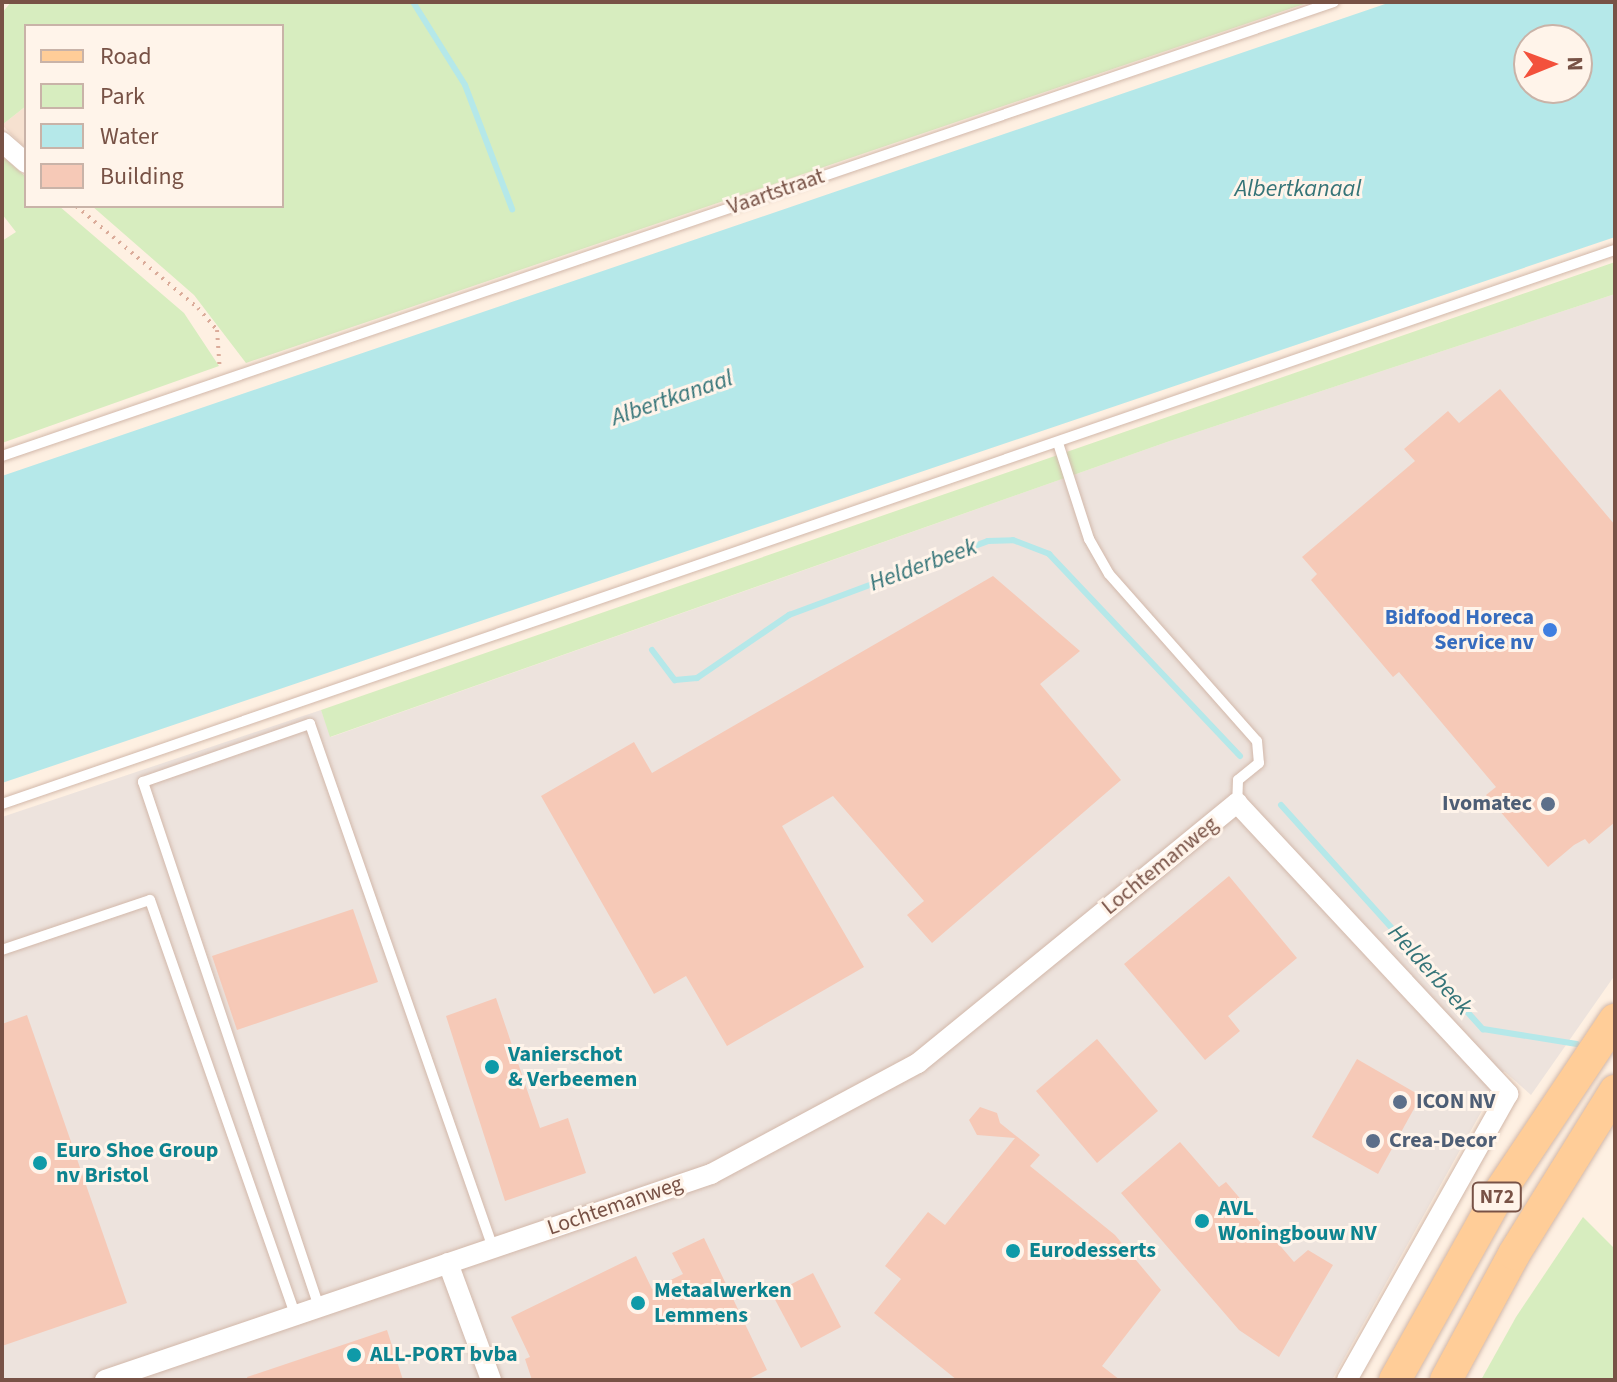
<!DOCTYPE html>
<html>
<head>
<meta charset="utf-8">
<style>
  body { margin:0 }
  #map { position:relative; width:1617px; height:1382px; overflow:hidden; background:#fef0e2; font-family:"Source Sans 3",sans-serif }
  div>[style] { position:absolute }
  .residential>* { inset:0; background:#f6e1d0 }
  .industrial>* { inset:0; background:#ede3dd }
  .green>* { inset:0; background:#d7edbf }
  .water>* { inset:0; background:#b5e8e9 }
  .stream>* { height:6px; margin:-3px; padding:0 3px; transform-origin:3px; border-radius:3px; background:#b5e8e9 }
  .building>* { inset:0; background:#f6c9b7 }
  .path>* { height:4px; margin-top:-2px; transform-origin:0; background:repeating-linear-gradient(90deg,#dbac9a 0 2px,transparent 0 8px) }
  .roads { filter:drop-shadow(0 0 2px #d2b8aa) drop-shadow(0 0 2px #d2b8aa) }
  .lane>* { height:10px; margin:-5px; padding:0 5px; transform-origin:5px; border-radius:5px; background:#fff }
  .street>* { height:20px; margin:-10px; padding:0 10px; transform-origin:10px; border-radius:10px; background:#fff }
  .primary>* { height:32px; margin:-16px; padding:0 16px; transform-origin:16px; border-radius:16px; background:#ffcd98 }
  .dots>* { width:22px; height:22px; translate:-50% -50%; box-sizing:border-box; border:4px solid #fff4ea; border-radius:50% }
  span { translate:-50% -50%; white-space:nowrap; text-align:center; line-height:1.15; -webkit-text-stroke:6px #fff4ea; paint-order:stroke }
  .shield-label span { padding:2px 6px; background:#fff4ea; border:2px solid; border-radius:6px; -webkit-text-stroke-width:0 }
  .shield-label { font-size:20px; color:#785246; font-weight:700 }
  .street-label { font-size:22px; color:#785246 }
  .shop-label { font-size:22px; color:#366cbe; font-weight:700 }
  .right { translate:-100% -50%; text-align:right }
  .service-label { font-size:22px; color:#4e5e75; font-weight:700 }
  .left { translate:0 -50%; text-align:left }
  .culture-label { font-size:22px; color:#0d838f; font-weight:700 }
  .water-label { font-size:24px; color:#357478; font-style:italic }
  .frame { position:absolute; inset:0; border:4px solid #785246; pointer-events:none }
  .legend { position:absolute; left:24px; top:24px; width:260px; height:184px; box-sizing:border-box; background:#fff4ea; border:2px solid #c9b3a8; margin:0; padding:10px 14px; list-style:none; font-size:24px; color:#785246 }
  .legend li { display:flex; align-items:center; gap:16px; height:40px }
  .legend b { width:40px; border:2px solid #c9b3a8 }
  .north { position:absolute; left:1513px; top:24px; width:80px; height:80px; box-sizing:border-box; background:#fff4ea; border:2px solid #c9b3a8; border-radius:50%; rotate:89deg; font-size:22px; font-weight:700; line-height:32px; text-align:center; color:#785246 }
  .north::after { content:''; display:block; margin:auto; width:28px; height:36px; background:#f3513c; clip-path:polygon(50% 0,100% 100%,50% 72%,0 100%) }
</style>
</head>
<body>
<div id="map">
  <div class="residential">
    <i style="clip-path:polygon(26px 106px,26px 149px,2px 125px)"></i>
  </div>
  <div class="industrial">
    <i style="clip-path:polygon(1615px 294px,1615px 975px,1531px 1095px,1504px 1071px,1332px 1380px,2px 1380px,2px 817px,321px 710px,331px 737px,1167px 442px)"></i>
  </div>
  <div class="green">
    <i style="clip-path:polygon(11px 2px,1310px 2px,246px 363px,194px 295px,92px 206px,282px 206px,282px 26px,26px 26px,26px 106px,2px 125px,2px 13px)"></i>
    <i style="clip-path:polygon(2px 156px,26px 177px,26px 206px,59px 206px,184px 313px,219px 366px,2px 443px,2px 241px,16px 232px,2px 214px)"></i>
    <i style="clip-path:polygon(1615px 262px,1615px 294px,1167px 442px,330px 737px,321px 710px)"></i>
    <i style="clip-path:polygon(1583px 1217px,1615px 1249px,1615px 1380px,1481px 1380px,1516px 1317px)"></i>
  </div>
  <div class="water">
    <i style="clip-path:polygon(evenodd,1391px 2px,1615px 2px,1615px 237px,2px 783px,2px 476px,1391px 2px,1529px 40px,1577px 40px,1577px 88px,1529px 88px,1529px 40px)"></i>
  </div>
  <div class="stream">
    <i style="left:413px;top:2px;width:98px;rotate:57.9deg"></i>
    <i style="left:465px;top:85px;width:133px;rotate:69.2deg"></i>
    <i style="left:652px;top:650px;width:38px;rotate:53deg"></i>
    <i style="left:675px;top:680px;width:22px;rotate:-5deg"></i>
    <i style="left:697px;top:678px;width:112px;rotate:-34.4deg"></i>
    <i style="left:789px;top:615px;width:212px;rotate:-20.4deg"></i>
    <i style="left:988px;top:541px;width:25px;rotate:-2deg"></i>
    <i style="left:1013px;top:540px;width:39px;rotate:21deg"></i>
    <i style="left:1049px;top:554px;width:278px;rotate:46.6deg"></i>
    <i style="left:1281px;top:805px;width:302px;rotate:48deg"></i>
    <i style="left:1483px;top:1029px;width:95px;rotate:9.1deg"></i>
  </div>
  <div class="building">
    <i style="clip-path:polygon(1500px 389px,1615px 525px,1615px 822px,1589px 844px,1585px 839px,1574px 845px,1548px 867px,1486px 795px,1496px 787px,1399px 672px,1393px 677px,1311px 580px,1317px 574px,1302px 557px,1415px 461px,1404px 449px,1448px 411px,1459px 423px)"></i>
    <i style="clip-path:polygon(993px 576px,1080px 651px,1040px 684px,1121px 780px,932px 943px,907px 915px,924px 901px,833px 796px,782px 826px,864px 967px,727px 1046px,686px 976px,654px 994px,541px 796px,634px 742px,652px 773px)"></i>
    <i style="clip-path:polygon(1229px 876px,1297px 958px,1228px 1016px,1240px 1031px,1205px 1060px,1124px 964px)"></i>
    <i style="clip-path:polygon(353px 909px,378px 982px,237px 1030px,212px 956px)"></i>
    <i style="clip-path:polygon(496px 998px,540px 1128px,568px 1118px,586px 1173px,505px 1201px,446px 1016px)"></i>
    <i style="clip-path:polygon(27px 1015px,127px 1303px,2px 1346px,2px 1024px)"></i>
    <i style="clip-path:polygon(1097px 1039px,1158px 1111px,1097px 1163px,1036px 1091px)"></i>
    <i style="clip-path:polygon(1357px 1059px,1421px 1096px,1378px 1174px,1312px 1137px)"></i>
    <i style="clip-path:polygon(980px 1107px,997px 1113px,1000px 1123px,1040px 1155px,1030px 1166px,1115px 1235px,1161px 1290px,1102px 1366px,1120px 1380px,957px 1380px,874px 1313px,901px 1279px,885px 1266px,928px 1212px,945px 1225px,1015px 1138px,977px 1135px,969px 1120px)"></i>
    <i style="clip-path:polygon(1180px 1142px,1219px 1187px,1226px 1182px,1294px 1262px,1308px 1250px,1333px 1265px,1279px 1357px,1239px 1330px,1121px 1193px)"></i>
    <i style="clip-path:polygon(704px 1238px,767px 1370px,747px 1380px,532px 1380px,525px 1359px,530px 1357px,511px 1317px,636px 1256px,652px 1289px,683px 1274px,672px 1253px)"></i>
    <i style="clip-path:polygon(813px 1273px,841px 1327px,801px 1348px,772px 1294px)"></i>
    <i style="clip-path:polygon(387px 1330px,403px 1380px,248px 1380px,247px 1377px)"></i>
  </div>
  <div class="path">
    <i style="left:76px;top:206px;width:159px;rotate:39.9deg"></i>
    <i style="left:198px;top:308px;width:29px;rotate:49deg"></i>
    <i style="left:217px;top:330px;width:39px;rotate:86deg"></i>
  </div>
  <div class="roads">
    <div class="lane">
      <i style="left:1058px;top:443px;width:101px;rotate:72.1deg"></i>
      <i style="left:1089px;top:539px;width:40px;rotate:60.3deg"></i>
      <i style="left:1109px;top:574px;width:223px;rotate:48.5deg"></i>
      <i style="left:1257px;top:741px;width:22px;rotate:85deg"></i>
      <i style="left:1259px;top:763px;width:27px;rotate:141deg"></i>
      <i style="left:1238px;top:780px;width:23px;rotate:92deg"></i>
      <i style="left:2px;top:456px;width:1407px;rotate:-18.82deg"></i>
      <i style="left:2px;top:804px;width:1705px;rotate:-18.96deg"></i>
      <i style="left:2px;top:950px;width:156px;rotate:-18.7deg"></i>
      <i style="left:150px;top:900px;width:440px;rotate:70.7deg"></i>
      <i style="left:319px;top:1307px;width:554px;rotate:-108.53deg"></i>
      <i style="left:143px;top:782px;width:177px;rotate:-19.2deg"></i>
      <i style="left:310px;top:724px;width:555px;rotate:70.75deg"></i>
    </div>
    <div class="street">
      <i style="left:2px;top:142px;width:32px;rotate:41deg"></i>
      <i style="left:448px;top:1263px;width:125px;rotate:69.8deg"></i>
      <i style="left:105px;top:1380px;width:640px;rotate:-18.77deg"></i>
      <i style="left:711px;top:1174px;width:235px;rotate:-28.2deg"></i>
      <i style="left:918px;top:1063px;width:412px;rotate:-39.2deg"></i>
      <i style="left:1237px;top:803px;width:398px;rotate:47deg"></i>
      <i style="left:1508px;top:1094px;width:328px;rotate:119.4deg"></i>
    </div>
    <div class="primary">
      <i style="left:1395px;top:1380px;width:218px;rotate:-60.8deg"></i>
      <i style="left:1501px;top:1190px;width:205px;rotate:-56.2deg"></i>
      <i style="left:1446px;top:1380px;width:143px;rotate:-61.6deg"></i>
      <i style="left:1514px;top:1254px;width:192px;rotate:-58.2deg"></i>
    </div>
  </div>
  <div class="dots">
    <i style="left:1550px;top:630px;background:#3f7fe0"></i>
    <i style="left:1548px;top:804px;background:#5c6f8a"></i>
    <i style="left:492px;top:1067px;background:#0f9aa8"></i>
    <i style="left:1400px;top:1102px;background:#5c6f8a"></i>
    <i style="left:1373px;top:1141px;background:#5c6f8a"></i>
    <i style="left:40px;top:1163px;background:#0f9aa8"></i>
    <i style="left:1202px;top:1221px;background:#0f9aa8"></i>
    <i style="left:1013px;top:1251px;background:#0f9aa8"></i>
    <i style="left:638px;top:1303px;background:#0f9aa8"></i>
    <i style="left:354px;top:1355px;background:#0f9aa8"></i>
  </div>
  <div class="shield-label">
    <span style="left:1497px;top:1197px">N72</span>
  </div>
  <div class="street-label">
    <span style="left:776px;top:192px;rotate:-19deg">Vaartstraat</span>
    <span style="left:1160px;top:866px;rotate:-39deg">Lochtemanweg</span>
    <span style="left:615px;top:1206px;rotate:-19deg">Lochtemanweg</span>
  </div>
  <div class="shop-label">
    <span class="right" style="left:1534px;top:630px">Bidfood Horeca<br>Service nv</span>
  </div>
  <div class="service-label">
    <span class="right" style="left:1532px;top:804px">Ivomatec</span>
    <span class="left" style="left:1416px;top:1102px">ICON NV</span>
    <span class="left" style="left:1389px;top:1141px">Crea-Decor</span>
  </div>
  <div class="culture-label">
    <span class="left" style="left:508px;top:1067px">Vanierschot<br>&amp; Verbeemen</span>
    <span class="left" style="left:56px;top:1163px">Euro Shoe Group<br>nv Bristol</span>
    <span class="left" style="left:1218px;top:1221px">AVL<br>Woningbouw NV</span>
    <span class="left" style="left:1029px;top:1251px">Eurodesserts</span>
    <span class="left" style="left:654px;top:1303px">Metaalwerken<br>Lemmens</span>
    <span class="left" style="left:370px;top:1355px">ALL-PORT bvba</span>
  </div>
  <div class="water-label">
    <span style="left:1298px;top:189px">Albertkanaal</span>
    <span style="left:672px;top:398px;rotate:-19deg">Albertkanaal</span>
    <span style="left:923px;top:565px;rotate:-20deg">Helderbeek</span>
    <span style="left:1430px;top:970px;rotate:48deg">Helderbeek</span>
  </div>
  <div class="frame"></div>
  <ul class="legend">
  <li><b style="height:10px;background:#ffcd98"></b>Road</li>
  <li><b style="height:22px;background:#d7edbf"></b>Park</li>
  <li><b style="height:22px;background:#b5e8e9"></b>Water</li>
  <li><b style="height:22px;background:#f6c9b7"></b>Building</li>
  </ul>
  <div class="north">N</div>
</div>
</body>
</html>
